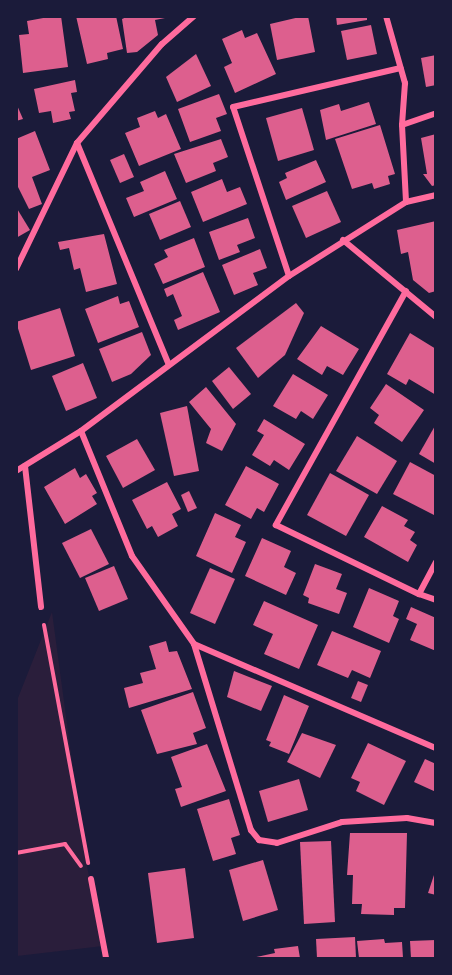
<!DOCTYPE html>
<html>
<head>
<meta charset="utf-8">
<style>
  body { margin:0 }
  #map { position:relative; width:452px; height:975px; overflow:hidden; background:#1b1b3a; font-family:"DM Sans",sans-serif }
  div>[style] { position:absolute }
  .green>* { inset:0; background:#2a1e3b }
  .building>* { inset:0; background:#dd5f8e }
  .path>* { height:4px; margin:-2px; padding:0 2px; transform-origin:2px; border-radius:2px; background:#ff6b9d }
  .minor>* { height:6px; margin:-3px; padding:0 3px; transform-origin:3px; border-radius:3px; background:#ff6b9d }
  span { translate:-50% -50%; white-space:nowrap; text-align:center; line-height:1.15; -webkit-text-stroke:4.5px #1b1b3a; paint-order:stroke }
  .frame { position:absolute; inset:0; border:18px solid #1b1b3a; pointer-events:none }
</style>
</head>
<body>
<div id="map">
  <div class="green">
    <i style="clip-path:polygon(52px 612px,84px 851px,103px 946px,17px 956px,16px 703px)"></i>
  </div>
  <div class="building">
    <i style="clip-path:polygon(54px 16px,61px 16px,68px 67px,23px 73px,19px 35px,29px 34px,27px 21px)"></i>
    <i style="clip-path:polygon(76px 16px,116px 16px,123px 49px,107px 53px,108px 59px,87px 64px)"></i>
    <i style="clip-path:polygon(129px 16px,175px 16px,155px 20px,158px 35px,137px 52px,127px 53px,122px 19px)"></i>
    <i style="clip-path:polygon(304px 16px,308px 16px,315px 52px,277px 60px,270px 24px)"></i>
    <i style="clip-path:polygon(336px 16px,367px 16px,367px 20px,337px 25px)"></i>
    <i style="clip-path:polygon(371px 25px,377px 54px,347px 60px,341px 31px)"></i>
    <i style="clip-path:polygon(242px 30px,245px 38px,257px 33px,276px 74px,235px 93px,224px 67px,232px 63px,222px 39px)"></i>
    <i style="clip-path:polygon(196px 54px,211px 86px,177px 102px,166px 77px)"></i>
    <i style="clip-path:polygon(436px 55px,436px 85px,426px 87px,421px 58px)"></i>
    <i style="clip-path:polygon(75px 80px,77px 92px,71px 93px,75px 111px,69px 112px,71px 119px,53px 123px,51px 111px,39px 113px,34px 89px)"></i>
    <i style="clip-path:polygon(219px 94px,227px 114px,216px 118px,221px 131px,190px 142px,178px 109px)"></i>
    <i style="clip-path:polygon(369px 102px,376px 124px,326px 140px,320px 110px,339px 104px,341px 111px)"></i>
    <i style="clip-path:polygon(16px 103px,23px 119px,16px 121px)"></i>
    <i style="clip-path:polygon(302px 108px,314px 150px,278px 161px,266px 118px)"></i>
    <i style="clip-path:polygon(155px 111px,158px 118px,166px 114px,181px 149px,139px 166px,125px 133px,140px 127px,137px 118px)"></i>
    <i style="clip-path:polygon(380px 125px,395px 174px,388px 176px,390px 184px,374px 189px,372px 183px,352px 189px,335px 139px)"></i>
    <i style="clip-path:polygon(35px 131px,50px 170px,32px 177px,42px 204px,29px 209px,16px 183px,16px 139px)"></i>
    <i style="clip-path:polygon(436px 134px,436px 185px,432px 186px,423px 174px,427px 174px,421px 138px)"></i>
    <i style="clip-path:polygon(221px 139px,228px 157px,213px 163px,216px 171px,186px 183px,174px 154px)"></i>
    <i style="clip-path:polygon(124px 154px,134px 177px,120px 183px,110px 160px)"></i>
    <i style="clip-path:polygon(316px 160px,326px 182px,286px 200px,279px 182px,287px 178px,285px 173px)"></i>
    <i style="clip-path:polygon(165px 171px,177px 199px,134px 217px,126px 198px,144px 191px,140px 182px)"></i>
    <i style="clip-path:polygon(222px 179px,227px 192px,240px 187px,247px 204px,203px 222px,191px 192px)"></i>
    <i style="clip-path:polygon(327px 191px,341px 222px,306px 238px,292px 206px)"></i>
    <i style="clip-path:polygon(180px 201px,191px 227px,160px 240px,149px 214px)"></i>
    <i style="clip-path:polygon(16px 207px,30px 230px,16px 238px)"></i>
    <i style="clip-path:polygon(248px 218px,255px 238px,237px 245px,240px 252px,219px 260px,209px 232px)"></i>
    <i style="clip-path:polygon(436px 221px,436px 291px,429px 293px,413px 280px,408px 252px,401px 254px,397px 230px)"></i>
    <i style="clip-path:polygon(104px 234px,117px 284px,86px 292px,80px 268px,74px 270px,69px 248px,60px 250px,58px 242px)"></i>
    <i style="clip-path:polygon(194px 238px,205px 267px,163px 284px,154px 264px,168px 257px,164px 250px)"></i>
    <i style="clip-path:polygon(260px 249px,267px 268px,253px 273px,258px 285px,234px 295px,222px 265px)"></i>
    <i style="clip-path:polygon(203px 272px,220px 312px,178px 330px,174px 320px,182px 316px,173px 294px,167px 297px,164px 289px)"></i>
    <i style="clip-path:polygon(118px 296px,120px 304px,129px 301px,139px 327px,98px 343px,85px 309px)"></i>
    <i style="clip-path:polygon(296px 303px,304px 313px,285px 355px,258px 378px,236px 348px)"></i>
    <i style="clip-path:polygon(60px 308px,75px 356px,31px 370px,16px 322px)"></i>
    <i style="clip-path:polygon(321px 326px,359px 349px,343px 375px,327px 366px,322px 375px,297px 359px)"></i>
    <i style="clip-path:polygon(142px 332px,151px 355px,131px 374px,112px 382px,99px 349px)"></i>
    <i style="clip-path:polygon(410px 333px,436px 349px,436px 395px,409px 379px,406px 385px,387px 374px)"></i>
    <i style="clip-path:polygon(83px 363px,97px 398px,66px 411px,52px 376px)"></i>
    <i style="clip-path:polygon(229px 367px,251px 394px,233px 409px,212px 381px)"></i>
    <i style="clip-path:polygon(293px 374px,328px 395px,313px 419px,301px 411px,296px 419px,273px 406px)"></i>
    <i style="clip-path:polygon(386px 384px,424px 410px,402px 442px,374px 423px,379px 415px,370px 408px)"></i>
    <i style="clip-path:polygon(206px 387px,236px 424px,222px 451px,206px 443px,211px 429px,189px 402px)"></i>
    <i style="clip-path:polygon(187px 406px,199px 471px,174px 476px,160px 413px)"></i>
    <i style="clip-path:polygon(264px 419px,305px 444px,289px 470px,274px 460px,270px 466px,252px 455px,264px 435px,257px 431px)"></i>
    <i style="clip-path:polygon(436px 424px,436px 464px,419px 454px)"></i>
    <i style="clip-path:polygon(357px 436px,397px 461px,377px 494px,336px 471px)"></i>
    <i style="clip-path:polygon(137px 439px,155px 470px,123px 488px,106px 456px)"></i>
    <i style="clip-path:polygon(410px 462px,436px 476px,434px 515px,393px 494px)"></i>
    <i style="clip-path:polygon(246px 466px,279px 484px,264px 512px,257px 508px,251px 519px,225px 505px)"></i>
    <i style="clip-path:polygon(75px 468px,80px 478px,86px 474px,97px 493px,92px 496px,97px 504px,65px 524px,44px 487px)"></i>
    <i style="clip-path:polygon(330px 473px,369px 495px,346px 536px,307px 515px)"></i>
    <i style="clip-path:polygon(167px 482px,181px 509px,172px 514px,178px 526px,158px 537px,152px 526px,147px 529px,132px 500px)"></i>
    <i style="clip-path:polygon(189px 491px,197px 508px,188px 512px,181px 495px)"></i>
    <i style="clip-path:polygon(382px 506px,408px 520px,404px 526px,415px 532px,410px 540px,417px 545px,408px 562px,364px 537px)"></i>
    <i style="clip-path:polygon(215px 513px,241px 525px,235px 537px,246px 542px,232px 573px,196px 556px)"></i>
    <i style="clip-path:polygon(91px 529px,109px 564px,80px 578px,62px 543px)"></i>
    <i style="clip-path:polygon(262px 538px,291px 551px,284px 567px,296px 573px,286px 595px,245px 576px)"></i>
    <i style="clip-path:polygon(315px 564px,342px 574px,336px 589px,347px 593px,339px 614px,308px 603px,309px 598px,303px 595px)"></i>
    <i style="clip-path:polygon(114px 566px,128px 599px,99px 611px,85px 578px)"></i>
    <i style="clip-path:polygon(210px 568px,235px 579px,215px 624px,190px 613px)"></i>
    <i style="clip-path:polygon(369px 588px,399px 601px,393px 616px,399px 619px,389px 643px,353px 627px)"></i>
    <i style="clip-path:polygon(264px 601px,318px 625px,299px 669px,264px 654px,273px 634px,253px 625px)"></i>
    <i style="clip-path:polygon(411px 607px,436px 618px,436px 651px,410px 640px,417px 624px,406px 619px)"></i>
    <i style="clip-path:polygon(332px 631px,381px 651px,370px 678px,352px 670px,348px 678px,317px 665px)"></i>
    <i style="clip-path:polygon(166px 641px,169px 652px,177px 651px,192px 689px,129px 708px,124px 688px,143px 683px,140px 673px,156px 669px,149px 646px)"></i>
    <i style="clip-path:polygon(234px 671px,272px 686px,261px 711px,227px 697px)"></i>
    <i style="clip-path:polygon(358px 681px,368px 685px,361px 702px,351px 698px)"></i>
    <i style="clip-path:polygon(193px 692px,206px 728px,193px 733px,197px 744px,157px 754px,141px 710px)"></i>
    <i style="clip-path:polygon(284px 695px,309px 706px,289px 754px,269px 746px,271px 742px,266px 740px)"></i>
    <i style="clip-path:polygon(302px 733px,336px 745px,320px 778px,287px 762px)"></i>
    <i style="clip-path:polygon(368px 743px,406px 761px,384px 805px,356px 791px,360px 782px,351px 778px)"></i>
    <i style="clip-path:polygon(207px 744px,226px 791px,181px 807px,175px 789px,182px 787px,171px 757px)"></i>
    <i style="clip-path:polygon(425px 759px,436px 764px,436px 792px,414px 782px)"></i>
    <i style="clip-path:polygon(299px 779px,308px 810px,268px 822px,259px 791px)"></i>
    <i style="clip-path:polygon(229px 799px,240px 835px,231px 838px,236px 854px,213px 861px,197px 809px)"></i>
    <i style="clip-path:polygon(350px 833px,407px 833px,405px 908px,394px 908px,394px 915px,361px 914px,362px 904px,352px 904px,353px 875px,347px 875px)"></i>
    <i style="clip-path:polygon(331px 841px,335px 922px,304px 924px,300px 842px)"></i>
    <i style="clip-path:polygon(263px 860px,278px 910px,243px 921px,229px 870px)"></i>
    <i style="clip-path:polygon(185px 868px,194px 938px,157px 943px,148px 873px)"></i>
    <i style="clip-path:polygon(436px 869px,436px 895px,428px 893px)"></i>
    <i style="clip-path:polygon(355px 937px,356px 958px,317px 958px,316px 939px)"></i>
    <i style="clip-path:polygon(384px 939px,385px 943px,402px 942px,403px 958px,359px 958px,357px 941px)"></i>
    <i style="clip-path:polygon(436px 940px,436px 958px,411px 958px,410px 941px)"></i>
    <i style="clip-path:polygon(298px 946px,300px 958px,251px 958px,275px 953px,274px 949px)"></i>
  </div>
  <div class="path">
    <i style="left:44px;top:625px;width:242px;rotate:79.5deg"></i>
    <i style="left:16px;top:853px;width:50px;rotate:-10.4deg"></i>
    <i style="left:65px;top:844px;width:27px;rotate:54deg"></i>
  </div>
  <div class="minor">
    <i style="left:386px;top:16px;width:70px;rotate:74.2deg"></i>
    <i style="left:405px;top:83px;width:42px;rotate:94.1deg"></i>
    <i style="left:402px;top:125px;width:77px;rotate:87deg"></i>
    <i style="left:406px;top:202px;width:31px;rotate:-13deg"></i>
    <i style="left:402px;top:125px;width:36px;rotate:-19deg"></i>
    <i style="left:77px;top:143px;width:240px;rotate:67.5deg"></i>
    <i style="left:343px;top:240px;width:121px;rotate:39.6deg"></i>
    <i style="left:16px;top:269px;width:140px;rotate:-64.2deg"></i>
    <i style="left:77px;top:143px;width:130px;rotate:-49.4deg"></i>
    <i style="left:162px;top:44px;width:43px;rotate:-41.2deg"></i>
    <i style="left:289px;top:276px;width:138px;rotate:-32.3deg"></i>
    <i style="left:406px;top:291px;width:268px;rotate:119.1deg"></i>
    <i style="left:276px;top:525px;width:159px;rotate:25.8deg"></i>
    <i style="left:419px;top:594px;width:36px;rotate:-62deg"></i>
    <i style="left:81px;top:431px;width:259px;rotate:-36.7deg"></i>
    <i style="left:289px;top:276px;width:178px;rotate:-108.3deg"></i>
    <i style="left:233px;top:107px;width:172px;rotate:-13.1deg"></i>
    <i style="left:25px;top:466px;width:142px;rotate:83.5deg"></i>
    <i style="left:16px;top:471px;width:76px;rotate:-31.6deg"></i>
    <i style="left:81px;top:431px;width:135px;rotate:67.8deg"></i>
    <i style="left:132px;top:556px;width:108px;rotate:54.8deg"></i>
    <i style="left:194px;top:644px;width:195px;rotate:73deg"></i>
    <i style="left:251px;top:830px;width:13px;rotate:51deg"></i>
    <i style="left:259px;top:840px;width:18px;rotate:9deg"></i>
    <i style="left:277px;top:843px;width:68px;rotate:-17.9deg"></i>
    <i style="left:342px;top:822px;width:65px;rotate:-3.5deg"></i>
    <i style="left:407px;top:818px;width:29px;rotate:10deg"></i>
    <i style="left:419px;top:594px;width:18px;rotate:19deg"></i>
    <i style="left:194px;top:644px;width:263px;rotate:23.3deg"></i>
    <i style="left:91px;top:879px;width:80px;rotate:79.2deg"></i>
  </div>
  <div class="frame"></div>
</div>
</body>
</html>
